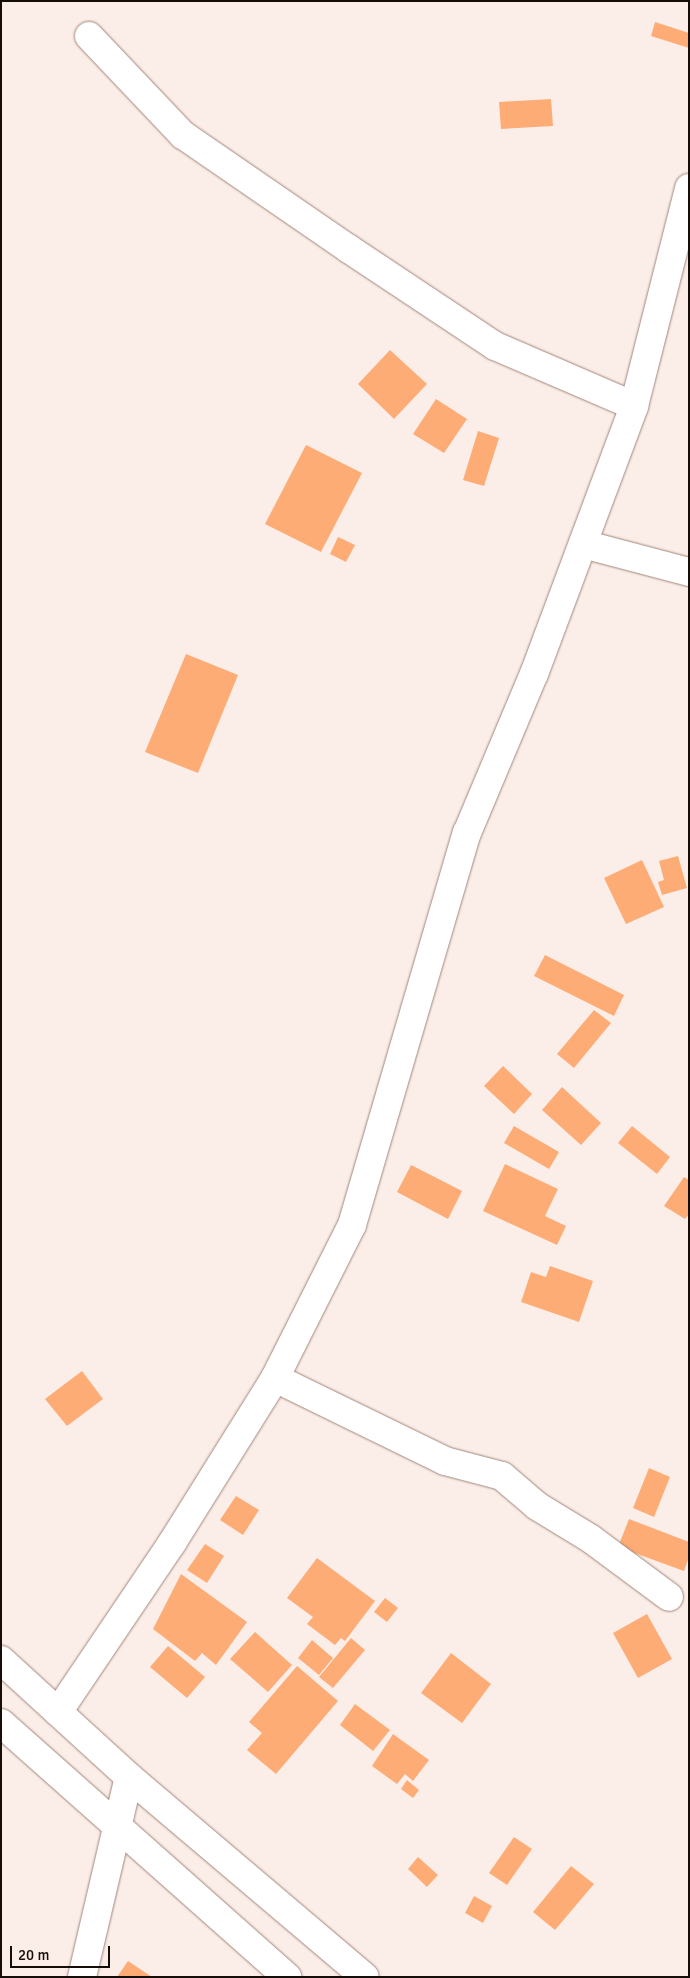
<!DOCTYPE html>
<html>
<head>
<meta charset="utf-8">
<style>
  body { margin:0 }
  #map { position:relative; width:690px; height:1978px; overflow:hidden; background:#fbeee9; font-family:Signika,sans-serif }
  div>[style] { position:absolute }
  .building>* { inset:0; background:#fdac76 }
  .roads { filter:drop-shadow(0 0 1px #a2867a) drop-shadow(0 0 1px #a2867a) }
  .minor>* { height:28px; margin:-14px; padding:0 14px; transform-origin:14px; border-radius:14px; background:#fff }
  .primary>* { height:28px; margin:-14px; padding:0 14px; transform-origin:14px; border-radius:14px; background:#fff }
  span { translate:-50% -50%; white-space:nowrap; text-align:center; line-height:1.15; -webkit-text-stroke:4px #fbeee9; paint-order:stroke }
  .frame { position:absolute; inset:0; border:2px solid #160c08; pointer-events:none }
  .scale { position:absolute; left:10px; top:1946px; width:100px; height:22px; box-sizing:border-box; border:2px solid #160c08; border-top:0; padding-left:6px; font-size:15px; line-height:18px; white-space:nowrap; color:#160c08; -webkit-text-stroke:4px #fbeee9; paint-order:stroke }
</style>
</head>
<body>
<div id="map">
  <div class="building">
    <i style="clip-path:polygon(655px 22px,689px 33px,689px 48px,651px 36px)"></i>
    <i style="clip-path:polygon(551px 99px,553px 126px,501px 129px,499px 102px)"></i>
    <i style="clip-path:polygon(390px 350px,427px 384px,394px 419px,358px 384px)"></i>
    <i style="clip-path:polygon(436px 399px,467px 419px,444px 453px,413px 434px)"></i>
    <i style="clip-path:polygon(478px 431px,499px 438px,484px 486px,463px 480px)"></i>
    <i style="clip-path:polygon(306px 445px,362px 473px,321px 552px,265px 524px)"></i>
    <i style="clip-path:polygon(338px 537px,355px 545px,346px 562px,330px 554px)"></i>
    <i style="clip-path:polygon(186px 654px,238px 675px,198px 773px,145px 752px)"></i>
    <i style="clip-path:polygon(678px 856px,687px 888px,662px 895px,658px 882px,664px 880px,659px 861px)"></i>
    <i style="clip-path:polygon(642px 860px,664px 907px,626px 924px,604px 878px)"></i>
    <i style="clip-path:polygon(545px 955px,624px 995px,614px 1016px,534px 976px)"></i>
    <i style="clip-path:polygon(594px 1010px,611px 1023px,574px 1068px,557px 1054px)"></i>
    <i style="clip-path:polygon(503px 1066px,532px 1094px,514px 1114px,484px 1086px)"></i>
    <i style="clip-path:polygon(562px 1087px,601px 1123px,581px 1145px,542px 1110px)"></i>
    <i style="clip-path:polygon(514px 1126px,559px 1152px,549px 1169px,504px 1143px)"></i>
    <i style="clip-path:polygon(632px 1126px,670px 1157px,657px 1174px,618px 1143px)"></i>
    <i style="clip-path:polygon(505px 1164px,558px 1189px,545px 1216px,566px 1226px,557px 1245px,483px 1211px)"></i>
    <i style="clip-path:polygon(411px 1165px,462px 1191px,448px 1219px,397px 1192px)"></i>
    <i style="clip-path:polygon(684px 1177px,689px 1180px,689px 1214px,685px 1219px,664px 1206px)"></i>
    <i style="clip-path:polygon(550px 1266px,593px 1281px,579px 1322px,521px 1302px,531px 1272px,546px 1277px)"></i>
    <i style="clip-path:polygon(82px 1371px,103px 1399px,67px 1426px,45px 1399px)"></i>
    <i style="clip-path:polygon(649px 1468px,670px 1477px,654px 1517px,633px 1508px)"></i>
    <i style="clip-path:polygon(236px 1496px,259px 1510px,243px 1535px,220px 1520px)"></i>
    <i style="clip-path:polygon(629px 1519px,689px 1542px,689px 1557px,684px 1571px,618px 1547px)"></i>
    <i style="clip-path:polygon(205px 1544px,224px 1556px,207px 1583px,187px 1570px)"></i>
    <i style="clip-path:polygon(317px 1558px,375px 1601px,345px 1641px,341px 1638px,335px 1645px,307px 1624px,313px 1617px,287px 1598px)"></i>
    <i style="clip-path:polygon(181px 1574px,247px 1622px,216px 1665px,202px 1653px,195px 1661px,153px 1629px)"></i>
    <i style="clip-path:polygon(385px 1598px,398px 1608px,387px 1622px,374px 1612px)"></i>
    <i style="clip-path:polygon(647px 1614px,672px 1659px,638px 1678px,613px 1633px)"></i>
    <i style="clip-path:polygon(255px 1632px,292px 1665px,268px 1692px,230px 1659px)"></i>
    <i style="clip-path:polygon(351px 1638px,365px 1650px,333px 1688px,319px 1677px)"></i>
    <i style="clip-path:polygon(312px 1640px,333px 1658px,319px 1675px,298px 1658px)"></i>
    <i style="clip-path:polygon(168px 1646px,205px 1677px,187px 1698px,150px 1667px)"></i>
    <i style="clip-path:polygon(451px 1653px,491px 1684px,462px 1723px,421px 1693px)"></i>
    <i style="clip-path:polygon(297px 1666px,338px 1701px,276px 1774px,247px 1750px,262px 1733px,249px 1722px)"></i>
    <i style="clip-path:polygon(355px 1704px,390px 1730px,373px 1751px,340px 1725px)"></i>
    <i style="clip-path:polygon(393px 1734px,429px 1760px,413px 1781px,405px 1774px,397px 1784px,372px 1766px)"></i>
    <i style="clip-path:polygon(407px 1780px,419px 1790px,413px 1798px,401px 1789px)"></i>
    <i style="clip-path:polygon(514px 1837px,532px 1849px,507px 1885px,489px 1873px)"></i>
    <i style="clip-path:polygon(418px 1857px,438px 1875px,427px 1887px,408px 1869px)"></i>
    <i style="clip-path:polygon(571px 1866px,594px 1884px,555px 1930px,533px 1912px)"></i>
    <i style="clip-path:polygon(474px 1896px,492px 1906px,483px 1923px,465px 1913px)"></i>
    <i style="clip-path:polygon(128px 1961px,152px 1977px,117px 1977px)"></i>
  </div>
  <div class="roads">
    <div class="minor">
      <i style="left:89px;top:36px;width:137px;rotate:46.5deg"></i>
      <i style="left:183px;top:135px;width:201px;rotate:34.5deg"></i>
      <i style="left:349px;top:249px;width:175px;rotate:33.6deg"></i>
      <i style="left:495px;top:346px;width:151px;rotate:23.3deg"></i>
      <i style="left:583px;top:544px;width:110px;rotate:14.8deg"></i>
      <i style="left:275px;top:1378px;width:189px;rotate:26deg"></i>
      <i style="left:445px;top:1461px;width:59px;rotate:14.7deg"></i>
      <i style="left:502px;top:1476px;width:46px;rotate:40.6deg"></i>
      <i style="left:537px;top:1506px;width:63px;rotate:31.4deg"></i>
      <i style="left:591px;top:1539px;width:97px;rotate:36.6deg"></i>
      <i style="left:58px;top:1712px;width:204px;rotate:-56deg"></i>
      <i style="left:172px;top:1543px;width:195px;rotate:-58deg"></i>
      <i style="left:275px;top:1378px;width:171px;rotate:-63.3deg"></i>
      <i style="left:352px;top:1225px;width:409px;rotate:-73.7deg"></i>
      <i style="left:467px;top:833px;width:173px;rotate:-67.2deg"></i>
      <i style="left:534px;top:674px;width:286px;rotate:-69.5deg"></i>
      <i style="left:634px;top:406px;width:225px;rotate:-75.8deg"></i>
      <i style="left:82px;top:1977px;width:205px;rotate:-76.8deg"></i>
    </div>
    <div class="primary">
      <i style="left:1px;top:1660px;width:173px;rotate:42.4deg"></i>
      <i style="left:129px;top:1777px;width:309px;rotate:40.3deg"></i>
      <i style="left:1px;top:1723px;width:383px;rotate:41.6deg"></i>
    </div>
  </div>
  <div class="frame"></div>
  <div class="scale">20 m</div>
</div>
</body>
</html>
